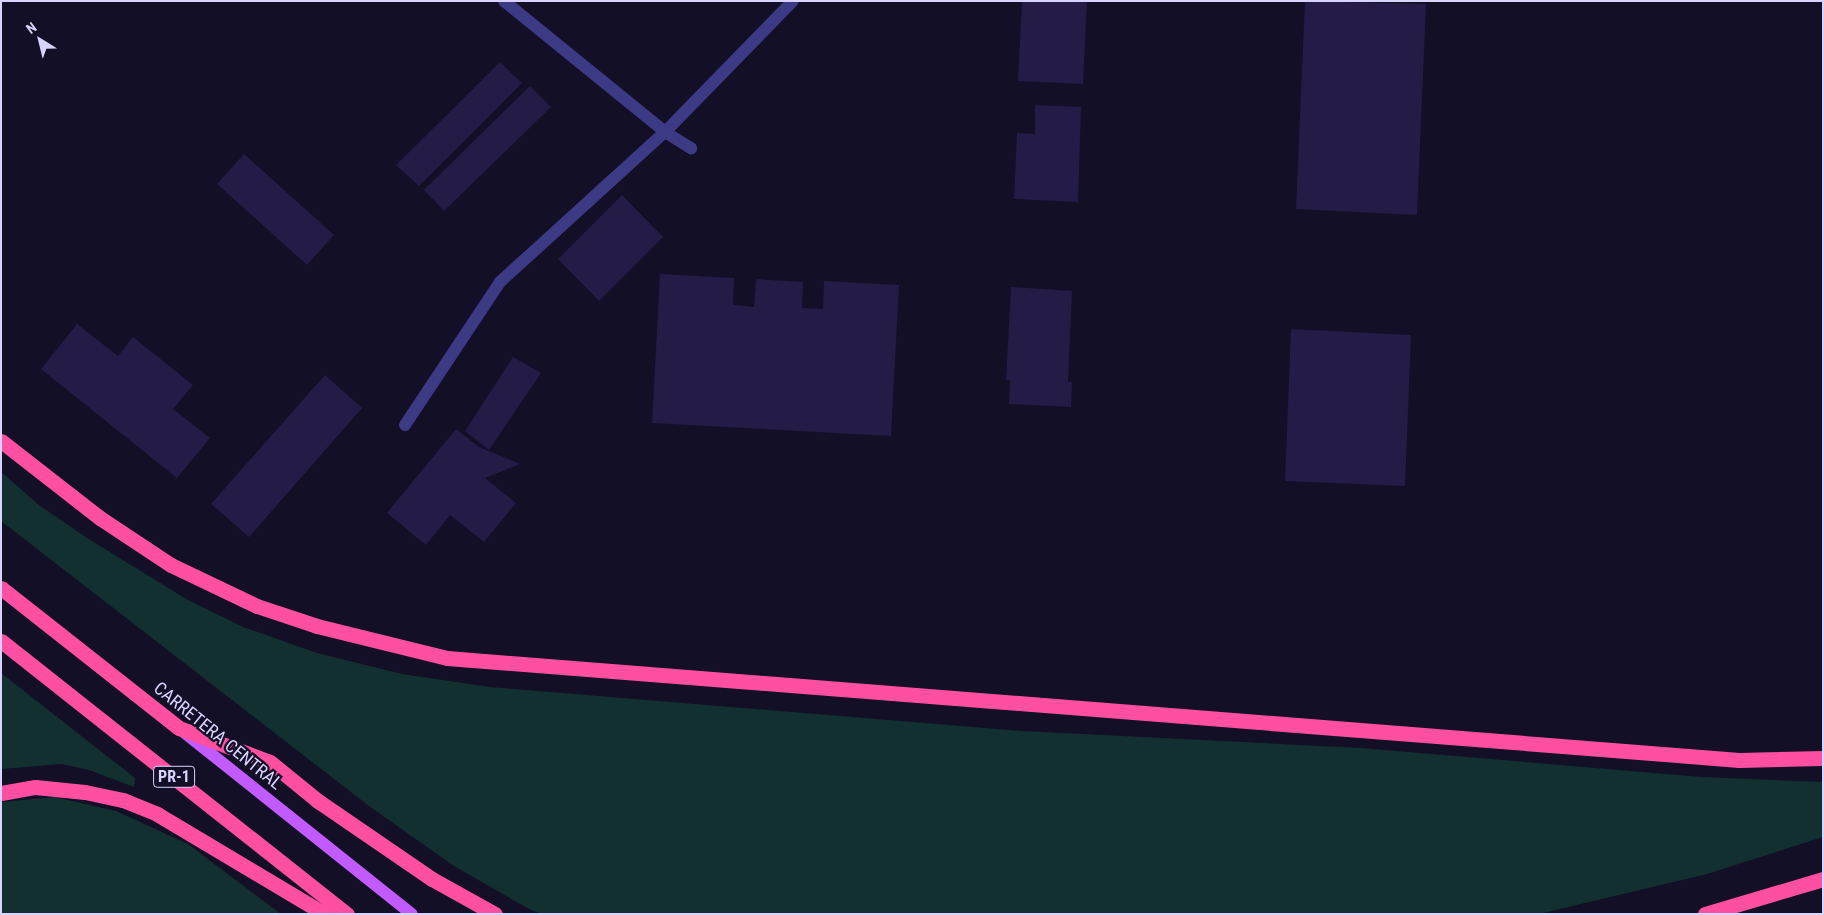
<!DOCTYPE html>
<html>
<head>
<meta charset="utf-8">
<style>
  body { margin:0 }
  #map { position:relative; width:1824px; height:915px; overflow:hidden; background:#130f26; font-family:"Roboto Condensed",sans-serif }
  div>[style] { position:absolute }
  .green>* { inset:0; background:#12302f }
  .building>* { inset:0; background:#241b47 }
  .minor>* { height:12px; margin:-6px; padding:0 6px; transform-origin:6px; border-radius:6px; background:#3d3a85 }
  .major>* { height:12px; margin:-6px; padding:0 6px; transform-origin:6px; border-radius:6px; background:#c25bff }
  .highway>* { height:15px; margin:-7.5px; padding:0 7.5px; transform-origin:7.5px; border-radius:7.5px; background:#ff4fa3 }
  span { translate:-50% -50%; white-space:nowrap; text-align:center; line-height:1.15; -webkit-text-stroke:4.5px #130f26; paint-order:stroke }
  .shield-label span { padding:1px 4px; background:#130f26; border:1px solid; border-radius:4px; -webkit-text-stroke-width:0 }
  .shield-label { font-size:16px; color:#d9d4ff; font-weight:700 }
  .street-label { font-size:18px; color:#d9d4ff }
  .frame { position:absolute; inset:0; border:2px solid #d9d4ff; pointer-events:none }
  .north { position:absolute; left:15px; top:15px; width:50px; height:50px; -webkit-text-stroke:4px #130f26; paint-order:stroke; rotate:324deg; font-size:14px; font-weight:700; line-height:20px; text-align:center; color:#d9d4ff }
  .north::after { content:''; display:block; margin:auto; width:18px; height:22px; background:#d9d4ff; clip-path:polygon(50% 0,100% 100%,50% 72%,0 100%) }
</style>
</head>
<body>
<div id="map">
  <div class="green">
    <i style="clip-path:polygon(1px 472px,39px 505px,87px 538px,188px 600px,243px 627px,317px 653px,402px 674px,490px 687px,1022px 731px,1361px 748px,1701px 777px,1823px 782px,1823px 837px,1707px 874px,1539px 914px,542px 914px,529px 909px,454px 866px,369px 806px,1px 521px)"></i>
    <i style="clip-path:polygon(1px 673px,135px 778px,134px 787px,89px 770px,62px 764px,1px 769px)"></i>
    <i style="clip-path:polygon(55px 797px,116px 811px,188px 844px,281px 914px,1px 914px,1px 802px)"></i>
  </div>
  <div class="building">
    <i style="clip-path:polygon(1022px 1px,1087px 1px,1083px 84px,1018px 81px)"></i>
    <i style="clip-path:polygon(1305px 1px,1426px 4px,1417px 215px,1296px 209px)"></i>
    <i style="clip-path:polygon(500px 62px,522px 83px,419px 186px,396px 165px)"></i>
    <i style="clip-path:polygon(530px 86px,551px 107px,444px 211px,424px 190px)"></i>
    <i style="clip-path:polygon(1035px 105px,1081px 107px,1078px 202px,1014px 199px,1017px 133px,1035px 134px)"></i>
    <i style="clip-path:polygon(244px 154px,334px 235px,307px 265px,217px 184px)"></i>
    <i style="clip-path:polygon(622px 195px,663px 237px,599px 301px,558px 259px)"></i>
    <i style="clip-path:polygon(660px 274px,734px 278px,733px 305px,754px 307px,756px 279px,803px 282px,802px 308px,823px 309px,824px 281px,899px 285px,891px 436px,652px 423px)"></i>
    <i style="clip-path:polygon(1011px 287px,1072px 291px,1068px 382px,1072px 382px,1071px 407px,1009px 404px,1010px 380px,1006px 380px)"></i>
    <i style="clip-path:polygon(77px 324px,118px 356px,133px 337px,193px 385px,173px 409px,210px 438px,177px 478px,41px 369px)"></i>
    <i style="clip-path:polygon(1291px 329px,1411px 335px,1405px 486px,1285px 481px)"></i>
    <i style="clip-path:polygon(513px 357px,541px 373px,489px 450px,465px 431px)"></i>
    <i style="clip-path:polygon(325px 375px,362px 408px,249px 537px,211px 504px)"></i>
    <i style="clip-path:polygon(456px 429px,479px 447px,520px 464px,485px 478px,516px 503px,484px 542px,450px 515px,426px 545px,387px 513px)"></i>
  </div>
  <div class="minor">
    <i style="left:504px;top:1px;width:208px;rotate:39.1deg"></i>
    <i style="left:665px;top:132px;width:31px;rotate:32deg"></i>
    <i style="left:405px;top:425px;width:172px;rotate:-56.4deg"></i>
    <i style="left:500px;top:282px;width:223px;rotate:-42.3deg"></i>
    <i style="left:665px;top:132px;width:183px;rotate:-45.7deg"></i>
  </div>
  <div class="major">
    <i style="left:185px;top:733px;width:290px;rotate:38.6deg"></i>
  </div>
  <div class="highway">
    <i style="left:1px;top:441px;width:125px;rotate:37.9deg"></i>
    <i style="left:100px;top:518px;width:85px;rotate:33.5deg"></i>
    <i style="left:171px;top:565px;width:95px;rotate:25.5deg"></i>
    <i style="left:257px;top:606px;width:63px;rotate:18.4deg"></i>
    <i style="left:317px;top:626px;width:134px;rotate:13.8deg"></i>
    <i style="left:447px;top:658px;width:1296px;rotate:4.51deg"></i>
    <i style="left:1739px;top:760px;width:84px;rotate:-1.4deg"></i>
    <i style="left:1px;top:588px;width:226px;rotate:38.2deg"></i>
    <i style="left:179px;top:728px;width:97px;rotate:20.5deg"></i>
    <i style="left:270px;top:762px;width:62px;rotate:39.1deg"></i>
    <i style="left:318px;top:801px;width:138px;rotate:34.4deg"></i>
    <i style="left:432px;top:879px;width:72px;rotate:29.1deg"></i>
    <i style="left:1px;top:641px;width:441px;rotate:38.3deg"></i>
    <i style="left:1px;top:793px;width:35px;rotate:-10deg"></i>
    <i style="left:35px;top:787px;width:50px;rotate:5.7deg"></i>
    <i style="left:85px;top:792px;width:39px;rotate:12deg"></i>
    <i style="left:123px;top:800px;width:37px;rotate:22deg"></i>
    <i style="left:157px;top:814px;width:196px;rotate:30.8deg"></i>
    <i style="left:1705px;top:914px;width:123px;rotate:-16.5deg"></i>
  </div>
  <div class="shield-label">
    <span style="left:174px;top:777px">PR-1</span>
  </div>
  <div class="street-label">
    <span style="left:218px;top:736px;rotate:39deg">CARRETERA CENTRAL</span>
  </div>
  <div class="frame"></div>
  <div class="north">N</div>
</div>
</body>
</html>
